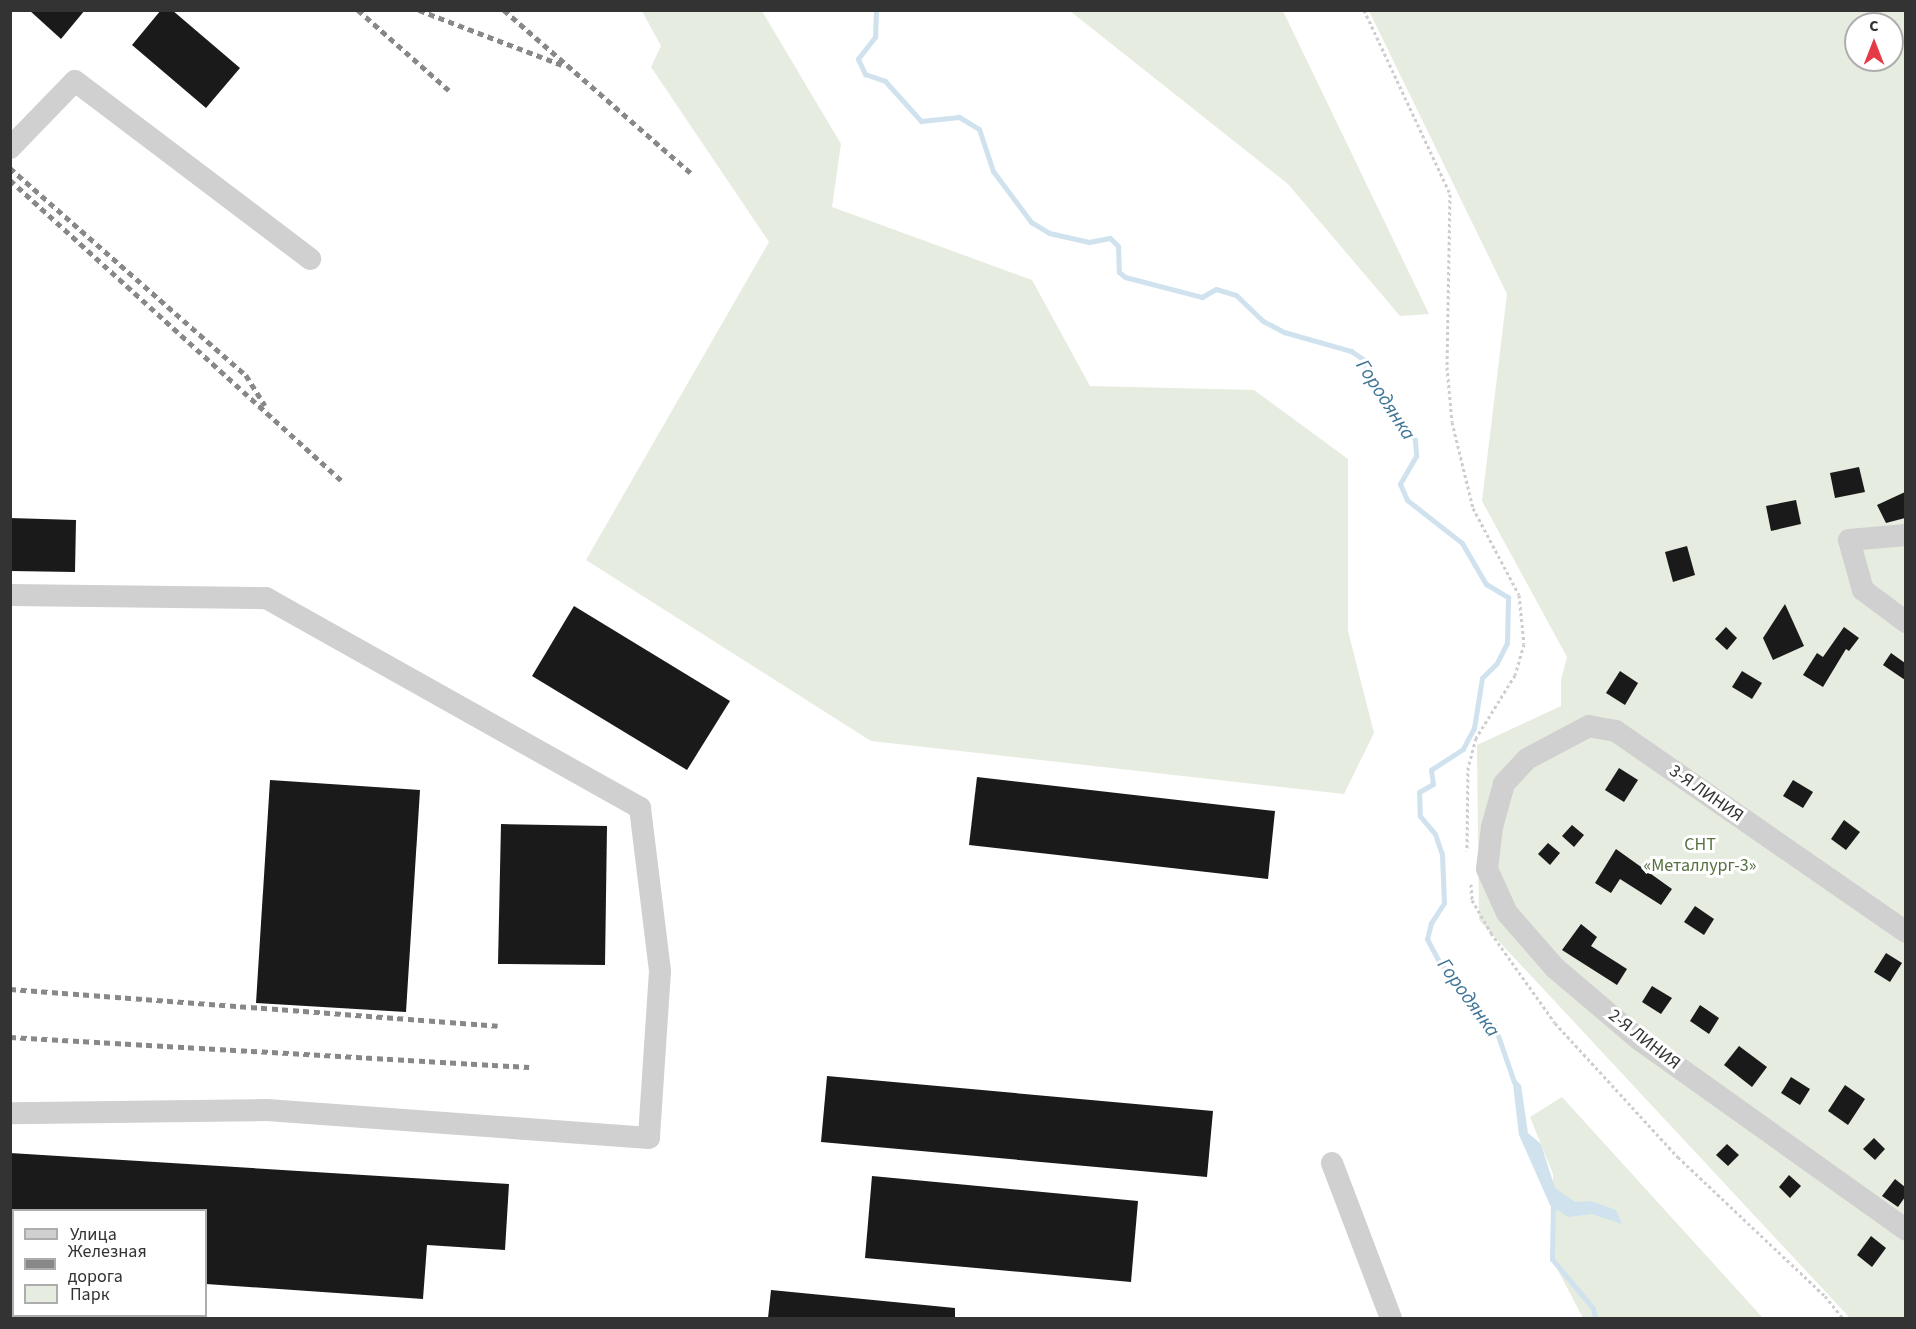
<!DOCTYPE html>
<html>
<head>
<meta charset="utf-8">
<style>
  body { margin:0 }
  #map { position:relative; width:1916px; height:1329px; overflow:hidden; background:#fff; font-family:"Source Sans 3",sans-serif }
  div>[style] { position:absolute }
  .green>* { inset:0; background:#e6ecdf }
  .water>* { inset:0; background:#cfe2ee }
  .stream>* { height:5px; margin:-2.5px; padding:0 2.5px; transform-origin:2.5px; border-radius:2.5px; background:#cfe2ee }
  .building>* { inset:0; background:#1a1a1a }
  .path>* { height:3px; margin-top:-1.5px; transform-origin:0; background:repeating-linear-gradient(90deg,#cdcdcd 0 3px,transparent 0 6px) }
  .minor>* { height:22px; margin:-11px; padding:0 11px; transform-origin:11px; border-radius:11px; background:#d0d0d0 }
  .rail>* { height:4.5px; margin-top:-2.25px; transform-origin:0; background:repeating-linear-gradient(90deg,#888 0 6px,transparent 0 10.5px) }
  span { translate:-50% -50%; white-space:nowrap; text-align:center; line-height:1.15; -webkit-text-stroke:6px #fff; paint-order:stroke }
  .street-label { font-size:18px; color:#333 }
  .park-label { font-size:18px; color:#56703f }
  .water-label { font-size:20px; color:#3f7597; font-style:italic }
  .frame { position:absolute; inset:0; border:12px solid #333; pointer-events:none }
  .legend { position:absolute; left:12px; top:1209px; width:195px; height:108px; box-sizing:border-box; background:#fff; border:2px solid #adadad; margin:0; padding:8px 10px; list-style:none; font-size:18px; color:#333 }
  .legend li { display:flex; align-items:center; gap:12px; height:30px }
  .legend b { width:30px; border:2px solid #adadad }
  .north { position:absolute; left:1844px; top:12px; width:60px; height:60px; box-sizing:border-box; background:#fff; border:2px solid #adadad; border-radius:50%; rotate:0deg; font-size:16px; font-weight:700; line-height:24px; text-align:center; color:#333 }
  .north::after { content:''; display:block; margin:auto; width:21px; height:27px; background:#e63946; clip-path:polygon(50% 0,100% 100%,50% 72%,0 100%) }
</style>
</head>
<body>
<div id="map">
  <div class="green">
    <i style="clip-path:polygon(642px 11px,762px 11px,841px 144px,832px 207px,1032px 280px,1090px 386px,1254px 390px,1348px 459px,1348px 631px,1374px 733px,1344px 794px,871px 741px,586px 560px,769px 242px,651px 67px,661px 46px)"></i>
    <i style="clip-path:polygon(1070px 11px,1283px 11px,1429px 314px,1400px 316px,1288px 184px)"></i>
    <i style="clip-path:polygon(evenodd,1369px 11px,1905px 11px,1905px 1318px,1850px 1318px,1479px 920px,1477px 745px,1561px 706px,1561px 680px,1567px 657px,1482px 501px,1507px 294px,1369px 11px,1856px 24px,1892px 24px,1892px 60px,1856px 60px,1856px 24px)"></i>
    <i style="clip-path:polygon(1562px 1097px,1763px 1318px,1583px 1318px,1552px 1259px,1553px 1174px,1530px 1117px)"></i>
  </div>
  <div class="water">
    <i style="clip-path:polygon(1512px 1076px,1521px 1085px,1528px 1133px,1541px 1144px,1555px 1188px,1575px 1202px,1591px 1201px,1616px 1210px,1622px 1224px,1592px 1214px,1568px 1217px,1550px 1205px,1519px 1135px)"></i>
  </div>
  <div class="stream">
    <i style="left:876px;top:10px;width:27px;rotate:92deg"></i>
    <i style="left:875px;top:37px;width:28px;rotate:128deg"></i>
    <i style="left:858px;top:59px;width:17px;rotate:65deg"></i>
    <i style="left:865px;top:74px;width:21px;rotate:19deg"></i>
    <i style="left:885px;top:81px;width:54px;rotate:48deg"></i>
    <i style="left:921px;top:121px;width:38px;rotate:-6deg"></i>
    <i style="left:959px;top:117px;width:23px;rotate:31deg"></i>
    <i style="left:979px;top:129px;width:44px;rotate:71.6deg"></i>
    <i style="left:993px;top:171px;width:64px;rotate:53.3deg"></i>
    <i style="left:1031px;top:222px;width:21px;rotate:31deg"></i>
    <i style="left:1049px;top:233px;width:41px;rotate:12.7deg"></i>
    <i style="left:1089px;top:242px;width:21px;rotate:-11deg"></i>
    <i style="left:1110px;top:238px;width:11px;rotate:45deg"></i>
    <i style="left:1118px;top:246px;width:26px;rotate:88deg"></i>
    <i style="left:1119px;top:272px;width:8px;rotate:40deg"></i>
    <i style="left:1125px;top:277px;width:80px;rotate:14.6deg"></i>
    <i style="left:1202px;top:297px;width:16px;rotate:-30deg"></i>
    <i style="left:1216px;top:289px;width:21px;rotate:17deg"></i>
    <i style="left:1236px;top:295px;width:37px;rotate:44deg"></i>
    <i style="left:1263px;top:321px;width:24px;rotate:28deg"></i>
    <i style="left:1284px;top:332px;width:70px;rotate:15.8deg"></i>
    <i style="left:1351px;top:351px;width:14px;rotate:34deg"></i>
    <i style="left:1363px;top:359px;width:19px;rotate:72deg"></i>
    <i style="left:1369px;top:377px;width:54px;rotate:51deg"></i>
    <i style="left:1403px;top:419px;width:24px;rotate:60deg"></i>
    <i style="left:1415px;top:440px;width:16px;rotate:86deg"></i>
    <i style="left:1416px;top:456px;width:32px;rotate:120deg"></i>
    <i style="left:1400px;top:484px;width:17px;rotate:66deg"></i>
    <i style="left:1407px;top:500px;width:70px;rotate:38deg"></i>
    <i style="left:1462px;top:543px;width:48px;rotate:59.7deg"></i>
    <i style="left:1486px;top:584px;width:26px;rotate:31deg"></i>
    <i style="left:1508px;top:597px;width:46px;rotate:91.2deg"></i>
    <i style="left:1507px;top:643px;width:22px;rotate:117deg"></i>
    <i style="left:1497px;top:663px;width:21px;rotate:135deg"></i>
    <i style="left:1482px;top:678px;width:51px;rotate:99.1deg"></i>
    <i style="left:1474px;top:728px;width:24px;rotate:118deg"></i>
    <i style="left:1463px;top:749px;width:38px;rotate:147deg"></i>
    <i style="left:1431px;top:770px;width:14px;rotate:82deg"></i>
    <i style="left:1433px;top:784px;width:16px;rotate:150deg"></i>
    <i style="left:1419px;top:792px;width:24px;rotate:88deg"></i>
    <i style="left:1420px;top:816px;width:23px;rotate:50deg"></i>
    <i style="left:1435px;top:834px;width:21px;rotate:71deg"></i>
    <i style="left:1442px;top:854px;width:49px;rotate:87.7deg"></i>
    <i style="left:1444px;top:903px;width:24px;rotate:123deg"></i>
    <i style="left:1431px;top:923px;width:16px;rotate:104deg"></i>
    <i style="left:1427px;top:939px;width:24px;rotate:62deg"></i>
    <i style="left:1438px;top:960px;width:88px;rotate:49.6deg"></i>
    <i style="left:1495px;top:1027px;width:58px;rotate:70.9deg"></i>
    <i style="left:1553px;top:1201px;width:58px;rotate:91deg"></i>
    <i style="left:1552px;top:1259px;width:64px;rotate:50.1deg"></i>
    <i style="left:1593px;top:1308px;width:10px;rotate:79deg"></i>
  </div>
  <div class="building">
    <i style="clip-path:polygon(29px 10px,85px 10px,61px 39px)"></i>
    <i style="clip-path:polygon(161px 10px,172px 10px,240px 68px,206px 108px,132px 45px)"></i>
    <i style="clip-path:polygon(1859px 467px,1865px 492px,1835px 498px,1830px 473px)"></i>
    <i style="clip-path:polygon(1905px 492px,1905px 518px,1886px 523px,1877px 505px)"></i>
    <i style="clip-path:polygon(1796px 500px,1801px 524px,1771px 531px,1766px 506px)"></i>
    <i style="clip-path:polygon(10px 518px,76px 520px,75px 572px,10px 571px)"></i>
    <i style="clip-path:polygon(1687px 546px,1695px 575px,1673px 582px,1665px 552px)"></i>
    <i style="clip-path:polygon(1785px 604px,1804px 646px,1773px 660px,1763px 638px)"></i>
    <i style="clip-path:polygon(574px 606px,730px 701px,687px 770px,532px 676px)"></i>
    <i style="clip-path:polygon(1726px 627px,1737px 638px,1727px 650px,1715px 639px)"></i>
    <i style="clip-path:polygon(1844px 627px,1859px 638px,1849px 651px,1846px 649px,1823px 687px,1803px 675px,1817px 653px,1823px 657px)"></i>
    <i style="clip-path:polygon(1891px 653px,1905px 663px,1905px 680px,1883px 665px)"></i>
    <i style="clip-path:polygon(1620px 671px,1638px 683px,1625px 705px,1606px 693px)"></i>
    <i style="clip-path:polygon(1742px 671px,1762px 683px,1752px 699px,1732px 687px)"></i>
    <i style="clip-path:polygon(1619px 768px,1638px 780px,1624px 802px,1605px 790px)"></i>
    <i style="clip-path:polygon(977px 777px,1275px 811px,1268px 879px,969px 845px)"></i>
    <i style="clip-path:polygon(270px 780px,420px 790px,406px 1012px,256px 1003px)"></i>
    <i style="clip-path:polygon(1793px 780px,1813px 792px,1803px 808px,1783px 796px)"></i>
    <i style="clip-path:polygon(1844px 820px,1860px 832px,1846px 850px,1831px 839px)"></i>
    <i style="clip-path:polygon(501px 824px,607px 826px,605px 965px,498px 964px)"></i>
    <i style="clip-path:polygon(1572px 825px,1584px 835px,1574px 847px,1562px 836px)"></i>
    <i style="clip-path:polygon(1548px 843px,1560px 853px,1550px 865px,1538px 854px)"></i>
    <i style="clip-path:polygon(1616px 849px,1672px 889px,1661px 905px,1620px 879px,1611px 893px,1595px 883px)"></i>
    <i style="clip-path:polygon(1695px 906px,1714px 919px,1704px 935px,1684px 922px)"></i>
    <i style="clip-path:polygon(1581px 924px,1597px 937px,1591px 946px,1627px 969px,1617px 985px,1562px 950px)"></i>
    <i style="clip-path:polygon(1886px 953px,1902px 963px,1890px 982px,1874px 972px)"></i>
    <i style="clip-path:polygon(1652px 986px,1672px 998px,1661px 1014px,1642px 1002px)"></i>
    <i style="clip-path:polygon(1700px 1005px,1719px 1018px,1709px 1034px,1690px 1021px)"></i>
    <i style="clip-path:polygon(1739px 1046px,1767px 1067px,1752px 1087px,1724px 1065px)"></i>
    <i style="clip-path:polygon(827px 1076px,1213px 1111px,1207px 1177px,821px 1142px)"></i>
    <i style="clip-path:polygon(1791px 1077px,1810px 1089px,1800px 1105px,1781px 1093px)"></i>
    <i style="clip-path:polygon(1845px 1085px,1865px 1099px,1848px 1125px,1828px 1111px)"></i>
    <i style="clip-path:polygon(1874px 1138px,1885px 1149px,1875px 1160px,1863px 1149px)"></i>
    <i style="clip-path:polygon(1727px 1144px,1739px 1155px,1728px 1166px,1716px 1155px)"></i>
    <i style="clip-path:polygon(10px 1153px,509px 1184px,505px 1250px,427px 1245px,423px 1299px,206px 1284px,206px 1210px,10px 1210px)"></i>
    <i style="clip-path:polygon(1789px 1175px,1801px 1186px,1790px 1198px,1779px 1187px)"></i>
    <i style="clip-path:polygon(872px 1176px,1138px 1201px,1131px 1282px,865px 1258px)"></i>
    <i style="clip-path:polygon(1895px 1179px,1905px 1187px,1905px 1197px,1898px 1207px,1882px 1196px)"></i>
    <i style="clip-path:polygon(1871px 1236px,1886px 1248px,1872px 1267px,1857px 1255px)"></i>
    <i style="clip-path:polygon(771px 1290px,955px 1308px,955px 1318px,768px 1318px)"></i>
  </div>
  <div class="path">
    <i style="left:1364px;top:10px;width:203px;rotate:64.9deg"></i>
    <i style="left:1450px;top:194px;width:173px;rotate:91deg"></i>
    <i style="left:1447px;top:367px;width:55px;rotate:84.8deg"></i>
    <i style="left:1452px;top:422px;width:89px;rotate:76.3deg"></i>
    <i style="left:1473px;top:508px;width:98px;rotate:62.1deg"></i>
    <i style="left:1519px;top:595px;width:49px;rotate:84.2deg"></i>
    <i style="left:1524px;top:644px;width:32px;rotate:106deg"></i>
    <i style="left:1515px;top:675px;width:74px;rotate:121.8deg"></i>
    <i style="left:1476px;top:738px;width:30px;rotate:105deg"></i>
    <i style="left:1468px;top:767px;width:84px;rotate:90.7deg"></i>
    <i style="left:1471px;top:884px;width:16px;rotate:86deg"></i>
    <i style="left:1472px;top:900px;width:38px;rotate:60deg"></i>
    <i style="left:1491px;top:933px;width:110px;rotate:54.6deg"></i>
    <i style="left:1555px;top:1023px;width:182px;rotate:47.5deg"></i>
    <i style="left:1678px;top:1157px;width:202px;rotate:43.4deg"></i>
    <i style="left:1825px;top:1296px;width:28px;rotate:51deg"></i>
  </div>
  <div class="minor">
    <i style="left:10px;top:148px;width:93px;rotate:-45.9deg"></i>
    <i style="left:75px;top:81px;width:295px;rotate:37.1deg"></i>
    <i style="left:1906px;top:535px;width:57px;rotate:175deg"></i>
    <i style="left:1849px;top:540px;width:52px;rotate:74.4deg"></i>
    <i style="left:1863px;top:590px;width:54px;rotate:36.7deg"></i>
    <i style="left:10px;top:595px;width:256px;rotate:0.7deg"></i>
    <i style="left:266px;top:598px;width:429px;rotate:29.3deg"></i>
    <i style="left:640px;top:808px;width:164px;rotate:83deg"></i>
    <i style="left:660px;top:971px;width:167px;rotate:93.8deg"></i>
    <i style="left:649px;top:1138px;width:383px;rotate:-175.8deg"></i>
    <i style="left:267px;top:1110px;width:257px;rotate:179.3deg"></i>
    <i style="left:1906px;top:932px;width:353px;rotate:-145.3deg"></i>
    <i style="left:1616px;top:731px;width:27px;rotate:-170deg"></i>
    <i style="left:1589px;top:726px;width:70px;rotate:152deg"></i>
    <i style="left:1527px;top:759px;width:34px;rotate:133deg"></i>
    <i style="left:1504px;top:784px;width:45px;rotate:105.6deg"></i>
    <i style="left:1492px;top:827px;width:42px;rotate:96.8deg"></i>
    <i style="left:1487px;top:869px;width:48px;rotate:65.6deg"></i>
    <i style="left:1507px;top:913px;width:73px;rotate:48.9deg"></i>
    <i style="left:1555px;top:968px;width:111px;rotate:40.3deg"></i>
    <i style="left:1640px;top:1040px;width:327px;rotate:35.5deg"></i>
    <i style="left:1332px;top:1163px;width:166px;rotate:69.2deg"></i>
  </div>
  <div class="rail">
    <i style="left:358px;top:10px;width:123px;rotate:41.4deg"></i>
    <i style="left:419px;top:10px;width:153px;rotate:21deg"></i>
    <i style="left:504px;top:10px;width:251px;rotate:41.1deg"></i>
    <i style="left:10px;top:168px;width:314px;rotate:41.3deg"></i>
    <i style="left:246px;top:375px;width:36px;rotate:58deg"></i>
    <i style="left:10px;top:180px;width:450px;rotate:42.2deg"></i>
    <i style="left:10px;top:989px;width:489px;rotate:4.3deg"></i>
    <i style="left:10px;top:1037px;width:520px;rotate:3.31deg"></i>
  </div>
  <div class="street-label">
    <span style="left:1706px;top:794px;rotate:35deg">3-Я ЛИНИЯ</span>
    <span style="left:1644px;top:1040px;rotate:38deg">2-Я ЛИНИЯ</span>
  </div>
  <div class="park-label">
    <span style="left:1700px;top:856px">СНТ<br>«Металлург-3»</span>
  </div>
  <div class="water-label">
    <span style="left:1385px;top:400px;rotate:57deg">Городянка</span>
    <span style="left:1468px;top:998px;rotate:54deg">Городянка</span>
  </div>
  <div class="frame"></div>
  <ul class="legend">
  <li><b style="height:8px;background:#d0d0d0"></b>Улица</li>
  <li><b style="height:8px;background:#888"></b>Железная дорога</li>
  <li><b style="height:16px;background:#e6ecdf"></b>Парк</li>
  </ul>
  <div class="north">С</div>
</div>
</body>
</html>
